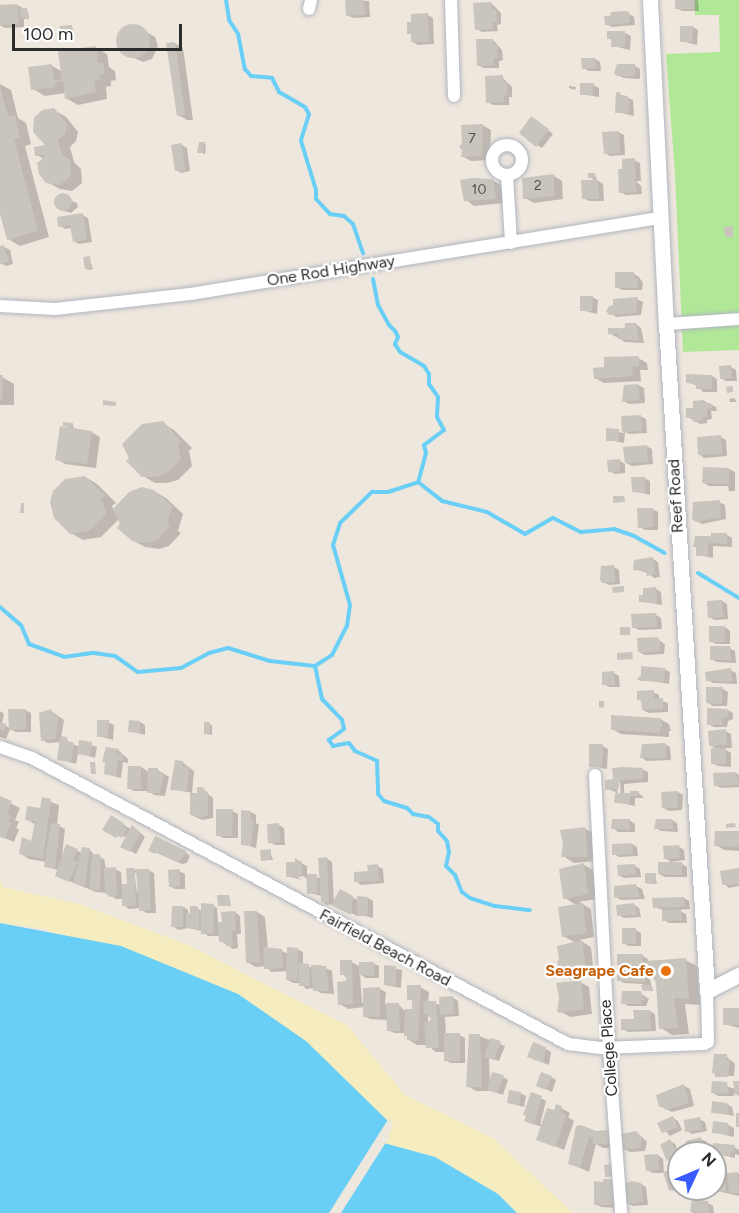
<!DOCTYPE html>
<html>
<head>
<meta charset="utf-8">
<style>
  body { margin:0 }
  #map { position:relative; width:739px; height:1213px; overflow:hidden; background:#eee7dd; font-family:Figtree,sans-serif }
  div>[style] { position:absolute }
  .green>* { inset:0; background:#b1e897 }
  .sand>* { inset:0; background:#f5edbf }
  .water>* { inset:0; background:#6acff6 }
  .pier>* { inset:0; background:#eee7dd }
  .shadow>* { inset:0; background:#0003 }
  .stream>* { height:4px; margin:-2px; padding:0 2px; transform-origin:2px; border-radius:2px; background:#6acff6 }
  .building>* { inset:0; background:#c9c5bc }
  .round { border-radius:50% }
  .roads { filter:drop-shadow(0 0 2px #b1b4c0) drop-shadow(0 0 2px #b1b4c0) }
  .minor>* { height:12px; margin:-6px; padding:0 6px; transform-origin:6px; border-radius:6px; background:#fff }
  .minor>.ring { margin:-6px; padding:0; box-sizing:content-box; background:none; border:12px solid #fff; border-radius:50% }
  .tertiary>* { height:15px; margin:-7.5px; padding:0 7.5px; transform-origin:7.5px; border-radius:7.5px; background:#fff }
  .dots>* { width:16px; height:16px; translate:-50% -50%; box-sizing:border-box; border:3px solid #fff; border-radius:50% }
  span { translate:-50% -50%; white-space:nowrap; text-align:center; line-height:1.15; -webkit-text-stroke:4.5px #fff; paint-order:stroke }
  .number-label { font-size:14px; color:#535250 }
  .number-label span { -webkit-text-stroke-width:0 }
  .street-label { font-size:16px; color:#2c2c2c }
  .food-label { font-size:16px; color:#c56008; font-weight:700 }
  .right { translate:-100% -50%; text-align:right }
  .north { position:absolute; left:667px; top:1141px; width:60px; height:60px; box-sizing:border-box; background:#fff; border:2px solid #ababab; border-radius:50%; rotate:46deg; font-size:16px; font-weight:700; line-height:24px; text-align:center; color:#2c2c2c }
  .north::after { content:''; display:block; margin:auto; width:21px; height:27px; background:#3a5bff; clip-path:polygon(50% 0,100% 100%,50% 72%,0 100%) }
  .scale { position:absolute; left:12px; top:24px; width:170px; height:27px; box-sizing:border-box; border:3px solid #2c2c2c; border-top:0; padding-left:8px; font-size:18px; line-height:21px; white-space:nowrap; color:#2c2c2c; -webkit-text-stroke:4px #fff; paint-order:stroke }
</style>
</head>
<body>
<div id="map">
  <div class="green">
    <i style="clip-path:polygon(695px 0,739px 0,739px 350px,683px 352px,675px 175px,666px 54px,720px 52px,719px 15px,695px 15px)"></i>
  </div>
  <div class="sand">
    <i style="clip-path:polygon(0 879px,3px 887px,79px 904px,188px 945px,347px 1025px,405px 1095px,493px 1138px,573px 1213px,517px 1213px,498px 1194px,435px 1157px,384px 1143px,46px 929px,0 923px)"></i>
  </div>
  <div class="water">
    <i style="clip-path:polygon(0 923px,121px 946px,238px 994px,306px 1041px,390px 1123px,384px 1143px,435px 1157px,498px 1194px,517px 1213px,0 1213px)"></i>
  </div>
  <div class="pier">
    <i style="clip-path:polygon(389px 1118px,393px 1123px,388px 1139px,341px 1213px,329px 1213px)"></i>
  </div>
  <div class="shadow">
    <i style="clip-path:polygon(347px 0,369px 1px,370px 17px,353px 18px,347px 15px)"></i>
    <i style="clip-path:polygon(676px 0,698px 0,699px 11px,682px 11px,677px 8px)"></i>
    <i style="clip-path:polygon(491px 3px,501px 13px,501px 24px,497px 25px,498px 31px,482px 32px,477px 29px)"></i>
    <i style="clip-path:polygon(17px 5px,28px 11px,29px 19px,24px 19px,24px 27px,5px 28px,0 25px,0 7px)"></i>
    <i style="clip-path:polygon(629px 14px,634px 17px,635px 25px,612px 27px,606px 24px)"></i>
    <i style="clip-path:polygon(428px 15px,433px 18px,434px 44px,418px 45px,413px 42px,413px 35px,409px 33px)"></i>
    <i style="clip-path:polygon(134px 25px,155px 37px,158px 46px,152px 59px,143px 62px,120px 52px,118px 37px,123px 29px)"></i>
    <i style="clip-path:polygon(693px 27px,698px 30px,697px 45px,681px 41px)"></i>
    <i style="clip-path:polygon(609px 32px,625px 33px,631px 36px,630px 50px,613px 46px)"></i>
    <i style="clip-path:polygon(493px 40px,502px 50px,503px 60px,499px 61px,499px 68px,484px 68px,478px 65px)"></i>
    <i style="clip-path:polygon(174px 43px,183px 48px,193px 120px,187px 120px,178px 115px)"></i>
    <i style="clip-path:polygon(95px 47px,107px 54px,109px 67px,115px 71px,116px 80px,111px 81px,111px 86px,106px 87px,107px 99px,78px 105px,66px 98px,66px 93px,45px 96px,33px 89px,52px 66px,63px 72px)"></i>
    <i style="clip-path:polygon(595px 59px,600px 62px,601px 71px,589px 71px,583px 68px)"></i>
    <i style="clip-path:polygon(635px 66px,640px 69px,640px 79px,624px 78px,618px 75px)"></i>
    <i style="clip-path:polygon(502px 77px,512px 87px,512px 97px,509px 97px,509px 105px,493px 105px,488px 102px)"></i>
    <i style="clip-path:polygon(0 84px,11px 90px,18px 118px,26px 123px,31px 144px,25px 146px,49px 237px,20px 246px,8px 239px,0 208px)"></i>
    <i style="clip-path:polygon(593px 85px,599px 88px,599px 97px,581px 94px)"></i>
    <i style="clip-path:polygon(569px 86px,576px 87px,575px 90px,569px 88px)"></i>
    <i style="clip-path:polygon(617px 93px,633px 100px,634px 116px,617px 112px)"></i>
    <i style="clip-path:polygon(54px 110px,66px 117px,78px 132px,76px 141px,70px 147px,74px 162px,81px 169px,82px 183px,72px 191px,60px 189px,47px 182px,44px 159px,36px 155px,49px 146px)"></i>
    <i style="clip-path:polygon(537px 121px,553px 134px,542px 148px,537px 145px)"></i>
    <i style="clip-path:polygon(482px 125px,491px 130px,490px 160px,471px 161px,462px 156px)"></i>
    <i style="clip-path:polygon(618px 132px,624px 135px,625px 155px,610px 156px,605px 153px)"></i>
    <i style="clip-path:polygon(204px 144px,206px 145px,205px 154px,199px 152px)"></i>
    <i style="clip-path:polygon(182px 145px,187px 148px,190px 171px,181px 173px,176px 170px)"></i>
    <i style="clip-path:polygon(634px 160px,640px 163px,641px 181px,636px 181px,641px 186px,642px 194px,626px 195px,621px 192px,624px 170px)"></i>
    <i style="clip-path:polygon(595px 175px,597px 180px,603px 184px,604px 201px,589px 201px,583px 198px,596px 181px,589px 177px)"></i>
    <i style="clip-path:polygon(554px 176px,562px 181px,563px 199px,534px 203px,525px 198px)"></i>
    <i style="clip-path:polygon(492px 180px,501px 185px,504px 203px,474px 206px,466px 200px)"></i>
    <i style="clip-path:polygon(59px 196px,77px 203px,78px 207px,71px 213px,61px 210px,55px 202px)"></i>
    <i style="clip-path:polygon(82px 215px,88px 218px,92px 242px,79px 244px,74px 241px,72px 228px,65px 229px,60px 226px)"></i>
    <i style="clip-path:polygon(4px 247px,10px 250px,13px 264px,6px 266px,0 263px,0 248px)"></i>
    <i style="clip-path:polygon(89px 258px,93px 269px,88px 270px,86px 268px)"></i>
    <i style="clip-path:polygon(617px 273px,634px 274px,639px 277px,643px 283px,642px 290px,622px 290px,617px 287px)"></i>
    <i style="clip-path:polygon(592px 297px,598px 300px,597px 314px,581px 310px)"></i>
    <i style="clip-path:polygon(637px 299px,643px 302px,641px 315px,616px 317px,610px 313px)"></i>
    <i style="clip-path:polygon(636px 324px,641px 328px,644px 343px,625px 342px,609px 333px)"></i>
    <i style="clip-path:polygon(638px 358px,647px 363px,648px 370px,640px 370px,641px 381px,604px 383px,595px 378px)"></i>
    <i style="clip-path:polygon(731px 367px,736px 370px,737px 381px,726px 381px,721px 378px)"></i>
    <i style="clip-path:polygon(0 376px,14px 384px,14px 405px,0 405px)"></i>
    <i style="clip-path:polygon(712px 376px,717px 379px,717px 392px,703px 392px,698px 386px,687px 382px)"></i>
    <i style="clip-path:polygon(638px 385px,644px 388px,645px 403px,629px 404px,624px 401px)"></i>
    <i style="clip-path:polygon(734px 398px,737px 402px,730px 402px,729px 399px)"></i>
    <i style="clip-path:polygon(704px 401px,716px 407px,717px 411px,711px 411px,712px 419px,707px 420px,707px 423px,700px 424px,688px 417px)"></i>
    <i style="clip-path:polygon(640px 416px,646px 419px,647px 433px,629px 434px,625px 432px,624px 443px,608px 440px,608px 430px,624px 433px,623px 417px)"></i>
    <i style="clip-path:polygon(162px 423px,174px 430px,192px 448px,189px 451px,192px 466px,178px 480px,167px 483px,155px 483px,143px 476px)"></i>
    <i style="clip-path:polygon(65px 425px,73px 425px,74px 430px,91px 432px,100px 437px,96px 468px,65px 464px,57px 459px,73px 430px)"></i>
    <i style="clip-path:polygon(720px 437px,726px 440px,727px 456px,704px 458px,699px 454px)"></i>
    <i style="clip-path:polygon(646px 446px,652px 449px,653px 464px,632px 466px,626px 463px)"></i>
    <i style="clip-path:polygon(620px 461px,625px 464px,625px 473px,615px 474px,609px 471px)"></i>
    <i style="clip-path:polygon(704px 469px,729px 469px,735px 472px,735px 491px,729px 491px,728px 486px,709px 486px,704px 483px)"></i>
    <i style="clip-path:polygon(85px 477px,97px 484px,116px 503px,112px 506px,114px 511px,154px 491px,166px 498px,183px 514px,178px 531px,181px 533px,169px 546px,159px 549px,145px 547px,132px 540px,119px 519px,101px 537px,83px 540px,71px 533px)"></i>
    <i style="clip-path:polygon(644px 478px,650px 481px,650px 495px,633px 491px)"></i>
    <i style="clip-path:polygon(719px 502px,725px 505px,726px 519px,702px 524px,696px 521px)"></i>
    <i style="clip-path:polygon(652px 509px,658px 512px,658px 530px,645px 530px,640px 527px)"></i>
    <i style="clip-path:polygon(727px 535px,732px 538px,732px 547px,713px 546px,713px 558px,698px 555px,698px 548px,695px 547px)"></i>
    <i style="clip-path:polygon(653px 559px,658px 562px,660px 577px,654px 578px,648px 573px,634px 569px)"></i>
    <i style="clip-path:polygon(614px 567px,619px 570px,620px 584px,609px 585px,603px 582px)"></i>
    <i style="clip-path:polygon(656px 589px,661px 592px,662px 605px,640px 601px)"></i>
    <i style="clip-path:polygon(722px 601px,727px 604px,728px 619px,715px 620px,709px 617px)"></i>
    <i style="clip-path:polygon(656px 615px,661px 618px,662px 629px,639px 630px,633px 627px)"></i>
    <i style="clip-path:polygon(725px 627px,730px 631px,730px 644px,716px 644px,710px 641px)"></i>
    <i style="clip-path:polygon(657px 639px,665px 644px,664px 654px,645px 655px,639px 652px)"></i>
    <i style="clip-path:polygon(729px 648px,735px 651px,736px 663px,717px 662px,711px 659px)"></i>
    <i style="clip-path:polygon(664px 669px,670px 672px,669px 684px,639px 679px)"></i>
    <i style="clip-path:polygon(730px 670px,736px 673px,737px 684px,713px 683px,708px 680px)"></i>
    <i style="clip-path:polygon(614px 673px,619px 676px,620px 687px,609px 687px,604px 684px)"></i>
    <i style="clip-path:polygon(708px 689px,723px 689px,728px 692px,727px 706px,713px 706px,708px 703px)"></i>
    <i style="clip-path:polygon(653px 692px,659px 695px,659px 700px,668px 703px,668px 712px,649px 713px,643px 710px,643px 702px,638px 699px)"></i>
    <i style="clip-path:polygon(25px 710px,31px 713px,31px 732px,16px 732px,10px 729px,6px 739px,0 737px,0 711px,4px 714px,2px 724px,10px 728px)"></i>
    <i style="clip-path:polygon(728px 710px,733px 713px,733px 719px,728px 721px,727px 727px,714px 727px,708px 724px)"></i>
    <i style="clip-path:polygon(51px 711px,64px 720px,61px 738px,79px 747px,80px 742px,97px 747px,95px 758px,78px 753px,76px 764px,58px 759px,61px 742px,48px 743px,43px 740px)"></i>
    <i style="clip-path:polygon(660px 719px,669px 724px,671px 731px,669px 731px,669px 737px,621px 734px,612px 729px)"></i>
    <i style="clip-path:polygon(108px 722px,114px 725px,113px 740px,99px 736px)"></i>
    <i style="clip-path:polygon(140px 722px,145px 725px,145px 735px,130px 731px)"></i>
    <i style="clip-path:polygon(205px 723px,212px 725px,212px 735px,205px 733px)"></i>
    <i style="clip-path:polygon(725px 731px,731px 734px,732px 748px,723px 748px,731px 753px,731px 767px,718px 766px,712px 763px,718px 750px,710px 745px)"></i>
    <i style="clip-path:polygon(665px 744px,670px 747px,671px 760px,647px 761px,642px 758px)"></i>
    <i style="clip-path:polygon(602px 746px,608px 749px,607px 769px,591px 766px)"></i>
    <i style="clip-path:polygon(118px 750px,128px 759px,128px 763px,123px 762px,121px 778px,105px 774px)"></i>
    <i style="clip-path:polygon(182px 762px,194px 771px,192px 794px,198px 794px,202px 789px,213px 798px,213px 818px,202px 820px,192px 815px,192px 793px,172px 789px)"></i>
    <i style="clip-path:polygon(141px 767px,149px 772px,158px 770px,169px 777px,165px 796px,154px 795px,149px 791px,134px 791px,129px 788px)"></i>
    <i style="clip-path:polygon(evenodd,642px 769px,648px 772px,648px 782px,624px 784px,624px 794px,638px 792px,644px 798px,635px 798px,635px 806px,616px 802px,616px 792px,607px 789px,614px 781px,642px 769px,617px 782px,620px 782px,621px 797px,618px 797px,617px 782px)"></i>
    <i style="clip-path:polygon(736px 773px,739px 775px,739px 787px,721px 788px,715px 785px)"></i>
    <i style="clip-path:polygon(678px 792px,683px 795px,682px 810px,669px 811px,664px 808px)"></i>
    <i style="clip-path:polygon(0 798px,20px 808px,15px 820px,19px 822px,16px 828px,19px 829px,14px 842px,0 836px)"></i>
    <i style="clip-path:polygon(evenodd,43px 799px,59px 805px,57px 825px,65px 829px,62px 856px,67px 846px,82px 853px,83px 848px,90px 850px,95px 856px,104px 859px,106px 869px,115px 869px,121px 872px,122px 886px,128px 886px,128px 870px,148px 870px,154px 873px,156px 913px,146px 913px,140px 908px,129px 909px,124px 905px,124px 899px,116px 899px,107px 893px,96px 892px,62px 878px,58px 870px,45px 866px,46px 862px,29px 859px,21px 854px,33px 843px,36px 825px,26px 819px,41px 810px,43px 799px,134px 873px,138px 873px,139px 891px,137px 892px,134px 873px)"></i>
    <i style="clip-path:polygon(232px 811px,238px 814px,238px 838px,223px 838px,217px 835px)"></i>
    <i style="clip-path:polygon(251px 812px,256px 815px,256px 823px,259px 825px,256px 848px,242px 844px)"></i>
    <i style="clip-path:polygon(111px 818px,131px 829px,135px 828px,145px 837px,136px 854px,122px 846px,128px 835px,124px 837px,112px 831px)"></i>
    <i style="clip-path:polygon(629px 820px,635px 824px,635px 832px,618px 832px,613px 828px)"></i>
    <i style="clip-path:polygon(672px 820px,677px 823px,678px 832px,661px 831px,656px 828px)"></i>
    <i style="clip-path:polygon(279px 825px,284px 828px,285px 845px,275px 845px,269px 842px)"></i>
    <i style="clip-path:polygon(584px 828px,593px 833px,596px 861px,574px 863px,563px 856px,564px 842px,561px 831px)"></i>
    <i style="clip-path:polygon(739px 833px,739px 851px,724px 850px,716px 845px)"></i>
    <i style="clip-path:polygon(632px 844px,637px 847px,638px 856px,619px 857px,614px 854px)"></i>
    <i style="clip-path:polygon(678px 846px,684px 850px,685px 860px,671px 862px,665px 858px)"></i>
    <i style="clip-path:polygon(150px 850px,185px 852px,190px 856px,187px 863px,182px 864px)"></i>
    <i style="clip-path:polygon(270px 851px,273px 860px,263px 860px)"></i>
    <i style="clip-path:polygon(326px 858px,332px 862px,334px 903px,341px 891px,359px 901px,368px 898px,373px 901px,373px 918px,357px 914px,357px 916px,334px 904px,327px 905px,322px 902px,322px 896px,309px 893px,308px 879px,296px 872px,294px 875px,302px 880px,287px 876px,296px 861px,307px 866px,307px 876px,321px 878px)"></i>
    <i style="clip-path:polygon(682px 864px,687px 867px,687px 877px,665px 877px,659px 874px)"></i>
    <i style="clip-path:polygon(584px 865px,593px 870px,596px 899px,579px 902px,591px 909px,594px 937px,579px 940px,591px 947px,594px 976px,571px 980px,562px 975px,576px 943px,563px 936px,576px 905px,565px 898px)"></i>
    <i style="clip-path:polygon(377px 866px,383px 869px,384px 883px,361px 885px,356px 881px)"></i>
    <i style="clip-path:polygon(635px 866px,640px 869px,641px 877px,624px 878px,619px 875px)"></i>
    <i style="clip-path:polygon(739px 869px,739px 886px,729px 888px,724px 884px)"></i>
    <i style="clip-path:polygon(179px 871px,185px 874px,185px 889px,175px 889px,170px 886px)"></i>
    <i style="clip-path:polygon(655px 875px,657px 884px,646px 883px)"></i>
    <i style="clip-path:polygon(636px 886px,642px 889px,645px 899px,621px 900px,616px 897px)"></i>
    <i style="clip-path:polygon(229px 896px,231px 906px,219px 905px)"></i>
    <i style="clip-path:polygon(684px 898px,689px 901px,690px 909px,678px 910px,686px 914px,687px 923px,669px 923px,664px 920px,663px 910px,654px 907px)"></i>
    <i style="clip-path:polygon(633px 904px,639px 908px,641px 917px,624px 918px,619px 915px)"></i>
    <i style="clip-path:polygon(212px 905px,217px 908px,218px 923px,223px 923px,235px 912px,240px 916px,241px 934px,237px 934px,238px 948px,233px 949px,221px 941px,220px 936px,208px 936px,202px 931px,188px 928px,178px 930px,173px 926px,183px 907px,188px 910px,188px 914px,192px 914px,196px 908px,203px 912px)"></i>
    <i style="clip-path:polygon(257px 912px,265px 917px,268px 949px,282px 951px,288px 954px,297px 949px,303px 952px,303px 965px,313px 968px,321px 966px,332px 971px,334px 994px,320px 993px,315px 988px,306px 989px,301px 983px,293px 983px,288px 980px,288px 971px,271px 972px,266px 966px,256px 967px,247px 962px)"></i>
    <i style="clip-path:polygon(636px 930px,641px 933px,641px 946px,629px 946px,623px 943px)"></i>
    <i style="clip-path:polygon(643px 956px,648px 959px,648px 962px,685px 960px,697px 966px,700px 1005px,685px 1004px,689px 1034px,672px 1035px,661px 1028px,657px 983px,650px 967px,623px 967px,618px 964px)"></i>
    <i style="clip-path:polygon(evenodd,351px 962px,361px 967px,373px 963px,379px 966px,379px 978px,366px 978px,360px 974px,362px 1003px,364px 1003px,365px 989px,380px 989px,386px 992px,385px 1004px,398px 1004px,404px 1010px,414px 1010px,414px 1002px,409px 999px,420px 987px,429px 992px,428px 1003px,441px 1005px,453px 998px,458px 1001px,459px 1016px,445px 1017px,446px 1035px,459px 1035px,465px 1038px,465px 1063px,451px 1063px,445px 1060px,445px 1052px,436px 1052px,427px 1045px,417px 1045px,409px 1040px,406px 1033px,394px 1033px,388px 1030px,388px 1020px,370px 1019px,364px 1016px,364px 1007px,348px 1009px,340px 1004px,347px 978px,342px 974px,351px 962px,428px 1016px,432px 1018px,431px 1023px,428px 1023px,428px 1016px)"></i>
    <i style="clip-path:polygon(385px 967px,402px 970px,401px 988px,385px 985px)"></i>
    <i style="clip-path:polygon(639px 971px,650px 980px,653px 991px,643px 989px,643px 984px,624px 983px,618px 980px)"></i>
    <i style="clip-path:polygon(580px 982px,589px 987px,592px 1014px,570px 1017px,558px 1010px)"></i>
    <i style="clip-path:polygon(640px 993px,649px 999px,646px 1006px,628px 1006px,623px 1003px)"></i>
    <i style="clip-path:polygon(739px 1010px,739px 1028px,725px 1024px)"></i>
    <i style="clip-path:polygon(650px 1011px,655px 1014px,656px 1031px,628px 1032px,623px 1029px)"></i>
    <i style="clip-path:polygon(479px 1036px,505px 1046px,499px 1061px,489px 1058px,490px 1083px,503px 1077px,508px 1080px,503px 1095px,491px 1091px,476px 1091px,467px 1086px)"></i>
    <i style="clip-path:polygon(546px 1049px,551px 1052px,549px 1065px,534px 1059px)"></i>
    <i style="clip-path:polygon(726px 1056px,735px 1064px,734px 1076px,718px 1076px,721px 1078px,717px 1076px)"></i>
    <i style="clip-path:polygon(551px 1077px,556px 1080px,552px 1092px,543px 1088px)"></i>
    <i style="clip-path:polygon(739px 1082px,739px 1096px,734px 1093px,734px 1096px,718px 1096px,713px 1093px,714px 1083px,736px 1089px)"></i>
    <i style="clip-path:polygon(684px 1086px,690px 1089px,694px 1106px,672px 1112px,660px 1106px)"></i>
    <i style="clip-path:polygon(520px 1093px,526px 1096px,524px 1107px,509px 1103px)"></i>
    <i style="clip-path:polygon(541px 1098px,546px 1101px,540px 1125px,561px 1108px,570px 1113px,568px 1117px,574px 1121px,564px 1150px,538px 1139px,542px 1127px,531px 1123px)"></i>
    <i style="clip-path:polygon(727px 1104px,732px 1107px,734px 1116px,712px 1112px)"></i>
    <i style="clip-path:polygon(673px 1118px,678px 1121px,682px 1130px,670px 1136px,659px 1124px)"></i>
    <i style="clip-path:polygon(699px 1119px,705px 1122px,707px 1131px,692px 1134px,687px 1131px)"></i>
    <i style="clip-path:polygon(728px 1125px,734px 1128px,734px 1137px,713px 1132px)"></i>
    <i style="clip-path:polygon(581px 1127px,618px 1148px,603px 1148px,596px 1144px,589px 1172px,569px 1163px)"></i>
    <i style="clip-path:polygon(641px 1136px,647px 1142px,645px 1151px,630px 1152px,624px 1149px)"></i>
    <i style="clip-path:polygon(701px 1139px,707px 1142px,709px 1152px,689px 1153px,687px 1142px)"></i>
    <i style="clip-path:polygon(670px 1141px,675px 1144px,679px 1153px,679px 1161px,674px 1163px,664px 1154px)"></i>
    <i style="clip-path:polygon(734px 1147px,739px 1150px,739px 1155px,735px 1154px,735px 1158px,714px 1153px)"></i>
    <i style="clip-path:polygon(658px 1155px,663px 1159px,664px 1173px,653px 1173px,647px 1170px)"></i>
    <i style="clip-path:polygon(723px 1169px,729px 1174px,739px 1174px,739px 1196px,717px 1191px,715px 1170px)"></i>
    <i style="clip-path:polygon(669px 1171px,679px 1176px,679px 1180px,678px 1176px,674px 1176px,680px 1192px,670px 1190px)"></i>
    <i style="clip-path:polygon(614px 1181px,619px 1208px,601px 1207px,595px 1204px)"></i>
    <i style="clip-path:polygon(641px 1184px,646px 1187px,648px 1205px,633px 1206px,627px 1203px)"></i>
    <i style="clip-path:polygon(708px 1203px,713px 1206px,714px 1213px,693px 1213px,692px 1209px)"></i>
  </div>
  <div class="stream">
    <i style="left:226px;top:0;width:20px;rotate:81deg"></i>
    <i style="left:229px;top:20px;width:17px;rotate:57deg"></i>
    <i style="left:238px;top:34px;width:36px;rotate:79deg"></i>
    <i style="left:245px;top:69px;width:9px;rotate:49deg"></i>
    <i style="left:251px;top:76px;width:21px;rotate:5deg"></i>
    <i style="left:272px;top:78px;width:16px;rotate:63deg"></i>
    <i style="left:279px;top:92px;width:30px;rotate:30deg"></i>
    <i style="left:305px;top:107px;width:8px;rotate:60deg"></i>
    <i style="left:309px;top:114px;width:28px;rotate:107deg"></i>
    <i style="left:301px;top:141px;width:51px;rotate:73deg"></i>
    <i style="left:316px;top:190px;width:9px;rotate:90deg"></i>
    <i style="left:316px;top:199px;width:21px;rotate:47deg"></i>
    <i style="left:330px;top:214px;width:14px;rotate:8deg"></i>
    <i style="left:344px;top:216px;width:12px;rotate:42deg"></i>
    <i style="left:353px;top:224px;width:31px;rotate:71deg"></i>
    <i style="left:373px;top:279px;width:26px;rotate:79deg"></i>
    <i style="left:378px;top:305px;width:23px;rotate:61deg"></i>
    <i style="left:389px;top:325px;width:8px;rotate:45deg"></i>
    <i style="left:395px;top:331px;width:7px;rotate:63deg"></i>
    <i style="left:398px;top:337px;width:8px;rotate:113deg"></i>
    <i style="left:395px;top:344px;width:9px;rotate:58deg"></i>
    <i style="left:400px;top:352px;width:28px;rotate:30deg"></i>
    <i style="left:424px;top:366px;width:9px;rotate:58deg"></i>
    <i style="left:429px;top:374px;width:10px;rotate:90deg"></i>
    <i style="left:429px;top:384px;width:16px;rotate:55deg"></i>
    <i style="left:438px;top:397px;width:20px;rotate:93deg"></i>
    <i style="left:437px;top:417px;width:15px;rotate:62deg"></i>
    <i style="left:444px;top:430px;width:25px;rotate:143deg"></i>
    <i style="left:424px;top:445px;width:8px;rotate:76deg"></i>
    <i style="left:426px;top:453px;width:30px;rotate:105deg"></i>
    <i style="left:698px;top:573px;width:48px;rotate:31.4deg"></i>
    <i style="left:0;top:607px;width:28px;rotate:41deg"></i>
    <i style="left:21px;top:625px;width:21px;rotate:67deg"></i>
    <i style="left:29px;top:644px;width:37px;rotate:20deg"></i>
    <i style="left:64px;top:657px;width:30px;rotate:-8deg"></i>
    <i style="left:94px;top:653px;width:21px;rotate:8deg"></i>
    <i style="left:115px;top:656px;width:28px;rotate:35deg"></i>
    <i style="left:138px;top:672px;width:43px;rotate:-5.3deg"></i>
    <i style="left:181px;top:668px;width:32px;rotate:-28deg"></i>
    <i style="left:209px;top:653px;width:20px;rotate:-15deg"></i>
    <i style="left:228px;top:648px;width:44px;rotate:17.2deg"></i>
    <i style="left:270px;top:661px;width:45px;rotate:6.3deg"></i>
    <i style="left:315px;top:666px;width:20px;rotate:-33deg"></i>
    <i style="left:332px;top:655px;width:33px;rotate:-63deg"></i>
    <i style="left:347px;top:626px;width:21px;rotate:-82deg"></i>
    <i style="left:350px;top:605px;width:62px;rotate:-105.8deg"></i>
    <i style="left:333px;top:545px;width:23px;rotate:-72deg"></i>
    <i style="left:340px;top:523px;width:45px;rotate:-44.1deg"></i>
    <i style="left:372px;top:492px;width:16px"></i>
    <i style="left:388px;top:492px;width:32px;rotate:-18deg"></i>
    <i style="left:418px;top:482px;width:31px;rotate:38deg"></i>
    <i style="left:442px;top:501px;width:46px;rotate:13.7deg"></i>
    <i style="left:487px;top:512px;width:44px;rotate:30.1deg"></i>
    <i style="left:525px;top:534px;width:32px;rotate:-30deg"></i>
    <i style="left:553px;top:518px;width:31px;rotate:27deg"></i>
    <i style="left:581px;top:532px;width:33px;rotate:-5deg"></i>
    <i style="left:614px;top:529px;width:21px;rotate:19deg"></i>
    <i style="left:634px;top:536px;width:35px;rotate:29deg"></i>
    <i style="left:315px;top:666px;width:34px;rotate:78deg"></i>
    <i style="left:322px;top:699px;width:29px;rotate:46deg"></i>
    <i style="left:342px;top:720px;width:9px;rotate:77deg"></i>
    <i style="left:344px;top:729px;width:19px;rotate:144deg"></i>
    <i style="left:329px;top:740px;width:7px;rotate:56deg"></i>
    <i style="left:333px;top:746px;width:16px;rotate:-11deg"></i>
    <i style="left:349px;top:743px;width:10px;rotate:53deg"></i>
    <i style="left:355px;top:751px;width:24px;rotate:24deg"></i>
    <i style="left:377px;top:761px;width:33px;rotate:88deg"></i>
    <i style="left:378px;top:794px;width:9px;rotate:49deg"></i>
    <i style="left:384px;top:801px;width:24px;rotate:17deg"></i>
    <i style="left:407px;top:808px;width:8px;rotate:45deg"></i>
    <i style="left:413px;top:814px;width:16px;rotate:11deg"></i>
    <i style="left:429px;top:817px;width:11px;rotate:38deg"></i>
    <i style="left:438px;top:824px;width:7px;rotate:90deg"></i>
    <i style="left:438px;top:831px;width:13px;rotate:48deg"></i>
    <i style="left:447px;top:841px;width:11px;rotate:80deg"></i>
    <i style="left:449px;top:852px;width:14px;rotate:102deg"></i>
    <i style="left:446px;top:866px;width:13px;rotate:45deg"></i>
    <i style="left:455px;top:875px;width:18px;rotate:68deg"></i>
    <i style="left:462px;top:892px;width:10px;rotate:37deg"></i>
    <i style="left:470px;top:898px;width:26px;rotate:18deg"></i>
    <i style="left:495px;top:906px;width:35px;rotate:7deg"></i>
  </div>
  <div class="building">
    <i style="clip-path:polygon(345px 0,364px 0,365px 15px,346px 16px)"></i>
    <i style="clip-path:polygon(675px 0,693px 0,694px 9px,675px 9px)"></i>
    <i style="clip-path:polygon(492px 2px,492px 9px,496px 9px,497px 22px,492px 22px,493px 29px,475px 30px,473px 3px)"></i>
    <i style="clip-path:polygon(17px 4px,19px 24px,0 26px,0 5px)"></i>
    <i style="clip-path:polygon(20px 8px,27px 8px,28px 18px,21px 19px)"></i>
    <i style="clip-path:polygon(625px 11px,629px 12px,630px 23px,605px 25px,604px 16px,610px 16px,611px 12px)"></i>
    <i style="clip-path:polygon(428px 13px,429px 42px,411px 42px,411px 34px,407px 34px,407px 22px,411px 22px,411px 14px)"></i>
    <i class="round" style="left:116px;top:24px;width:34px;height:34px"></i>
    <i style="clip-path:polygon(72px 25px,73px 31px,60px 32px,60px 26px)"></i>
    <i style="clip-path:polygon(680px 26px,693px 26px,692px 42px,680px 42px)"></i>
    <i style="clip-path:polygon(607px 31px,625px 31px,625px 47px,611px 47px,612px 39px,607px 39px)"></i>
    <i style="clip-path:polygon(476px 39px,493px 39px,494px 45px,497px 45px,498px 58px,494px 58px,494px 65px,477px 66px)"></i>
    <i style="clip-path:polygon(175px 42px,185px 115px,177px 116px,166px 43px)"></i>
    <i style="clip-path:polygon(96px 46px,98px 63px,103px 63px,105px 74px,99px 75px,100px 80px,94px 81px,96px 92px,65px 99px,63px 81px,55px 83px,55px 87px,31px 90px,28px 67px,52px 64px,54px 80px,62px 79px,58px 51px)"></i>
    <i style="clip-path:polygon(581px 58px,595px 58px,596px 68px,582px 69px)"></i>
    <i style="clip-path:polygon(617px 64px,635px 64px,635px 76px,617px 76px,614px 73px)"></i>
    <i style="clip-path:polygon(503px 75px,503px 82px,507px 82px,507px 95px,504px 95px,504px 102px,486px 103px,485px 76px)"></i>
    <i style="clip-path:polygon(580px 83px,594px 83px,593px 95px,580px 95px)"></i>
    <i style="clip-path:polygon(0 87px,8px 116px,15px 115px,20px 138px,14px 139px,38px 231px,7px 240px,0 214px)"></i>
    <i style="clip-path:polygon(616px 92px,620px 92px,620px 95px,628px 96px,628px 101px,630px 101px,628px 113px,615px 113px)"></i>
    <i style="clip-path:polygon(54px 108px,67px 124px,65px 134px,58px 140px,62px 154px,70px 160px,71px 176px,60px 185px,46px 183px,39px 174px,37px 163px,47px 155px,35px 156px,34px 147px,45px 145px,33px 132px,34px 118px,42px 110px)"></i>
    <i style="clip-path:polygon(531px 116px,549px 129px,536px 147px,519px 133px)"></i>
    <i style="clip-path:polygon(483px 124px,482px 156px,461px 157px,462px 151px,459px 146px,462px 144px,461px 125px)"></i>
    <i style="clip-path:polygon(619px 131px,620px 153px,604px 154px,602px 132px)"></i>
    <i style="clip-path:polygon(199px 142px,205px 142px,203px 153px,197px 153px)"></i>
    <i style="clip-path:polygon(182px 143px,185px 170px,175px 171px,171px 145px)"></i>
    <i style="clip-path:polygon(635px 158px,636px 179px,633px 179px,636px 182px,637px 192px,619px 193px,618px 169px,622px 169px,622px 159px)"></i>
    <i style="clip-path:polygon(588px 173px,595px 173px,595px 178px,588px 178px)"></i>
    <i style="clip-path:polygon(554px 174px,554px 196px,523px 199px,522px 178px)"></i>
    <i style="clip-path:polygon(472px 178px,493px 179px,496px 199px,464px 201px,460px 180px)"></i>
    <i style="clip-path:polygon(581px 180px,598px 180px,599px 199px,582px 199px)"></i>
    <i class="round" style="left:54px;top:193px;width:18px;height:18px"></i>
    <i style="clip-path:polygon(83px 213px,87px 240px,73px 242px,70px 225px,58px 227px,57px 217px)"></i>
    <i style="clip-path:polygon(733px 226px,733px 237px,725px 237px,724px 227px)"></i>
    <i style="clip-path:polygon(4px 245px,9px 262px,0 264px,0 246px)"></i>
    <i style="clip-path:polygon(90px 256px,91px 268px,85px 269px,83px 257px)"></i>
    <i style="clip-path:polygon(615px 272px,634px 272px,634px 278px,638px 278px,637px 288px,615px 288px)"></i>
    <i style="clip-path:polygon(580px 296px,593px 296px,592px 311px,580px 311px)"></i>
    <i style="clip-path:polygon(638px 297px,636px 313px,609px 315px,606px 311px,609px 306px,613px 305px,613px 299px)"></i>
    <i style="clip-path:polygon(625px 323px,636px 323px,639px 341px,618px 339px,618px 334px,608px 334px,608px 328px,625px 328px)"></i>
    <i style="clip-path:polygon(639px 356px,639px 366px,632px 366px,633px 376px,594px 379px,593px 368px,604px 367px,604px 357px)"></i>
    <i style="clip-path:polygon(731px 365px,732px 378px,720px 379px,719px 366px)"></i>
    <i style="clip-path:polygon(686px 374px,712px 375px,712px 389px,696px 389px,696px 384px,686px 383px)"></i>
    <i style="clip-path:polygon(0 375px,3px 375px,2px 400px,0 400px)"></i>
    <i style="clip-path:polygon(638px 384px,640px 400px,622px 402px,624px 385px)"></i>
    <i style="clip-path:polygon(733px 386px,733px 392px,727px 393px,726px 387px)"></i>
    <i style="clip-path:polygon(103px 400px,116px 402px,116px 406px,103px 405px)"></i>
    <i style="clip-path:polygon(704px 400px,704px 403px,711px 403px,712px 408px,707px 409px,707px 417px,702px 417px,702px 421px,693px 422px,693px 417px,686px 418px,686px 408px,693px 408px,693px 401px)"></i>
    <i style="clip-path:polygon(641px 415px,642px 431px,622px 432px,621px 416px)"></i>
    <i style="clip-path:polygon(163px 421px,181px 441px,178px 444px,181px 459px,166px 474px,155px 477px,142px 477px,126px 461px,129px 458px,122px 444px,142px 424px)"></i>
    <i style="clip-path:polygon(63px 422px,73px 423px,73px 427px,63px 426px)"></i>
    <i style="clip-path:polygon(60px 426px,92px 431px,87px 464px,55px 460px)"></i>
    <i style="clip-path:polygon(606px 428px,619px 429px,619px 441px,606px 441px)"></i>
    <i style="clip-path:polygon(721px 435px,722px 454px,698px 455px,697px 437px)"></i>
    <i style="clip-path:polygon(647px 445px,648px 462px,625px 463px,623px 447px)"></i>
    <i style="clip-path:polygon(620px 459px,620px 471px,608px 472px,607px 460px)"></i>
    <i style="clip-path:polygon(703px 467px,729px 468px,729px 484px,702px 483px)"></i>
    <i style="clip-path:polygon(85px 476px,105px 496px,101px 499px,107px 513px,89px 531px,70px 534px,54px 518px,50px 502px,53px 491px,65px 479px)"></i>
    <i style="clip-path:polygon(631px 477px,645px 477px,645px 493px,632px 492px)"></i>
    <i style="clip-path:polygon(142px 487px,154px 490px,172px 506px,167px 523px,170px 526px,157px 540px,146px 543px,132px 541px,117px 528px,120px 524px,113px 509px,129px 492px)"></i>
    <i style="clip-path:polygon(613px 496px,624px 496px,625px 502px,613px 503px)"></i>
    <i style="clip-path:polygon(720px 500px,721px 517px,695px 522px,692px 519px,693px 502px)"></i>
    <i style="clip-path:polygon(21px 503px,24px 503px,24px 513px,20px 513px)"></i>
    <i style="clip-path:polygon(637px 508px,653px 508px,653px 527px,638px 528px)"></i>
    <i style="clip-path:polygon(711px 533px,727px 533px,727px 544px,708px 543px,708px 556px,696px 556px,696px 547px,693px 547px,695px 536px,711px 536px)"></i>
    <i style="clip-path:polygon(653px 557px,655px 574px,647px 576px,646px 571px,633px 570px,634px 560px)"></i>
    <i style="clip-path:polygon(614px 565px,615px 582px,602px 583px,600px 580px,601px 566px)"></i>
    <i style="clip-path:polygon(624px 586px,624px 592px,613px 593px,612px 587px)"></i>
    <i style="clip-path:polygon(656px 587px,657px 603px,639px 602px,639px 595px,643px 595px,643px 588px)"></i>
    <i style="clip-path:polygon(722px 600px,723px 617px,708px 618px,707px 601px)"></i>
    <i style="clip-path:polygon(656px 613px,657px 627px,632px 628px,631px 614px)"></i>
    <i style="clip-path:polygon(709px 626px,725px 626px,725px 642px,709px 642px)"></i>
    <i style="clip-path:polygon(620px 627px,630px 627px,630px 635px,620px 635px)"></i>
    <i style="clip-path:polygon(657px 637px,660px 640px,660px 650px,658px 652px,638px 652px,637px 638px)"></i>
    <i style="clip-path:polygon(710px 646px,730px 646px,731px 660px,710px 660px)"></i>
    <i style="clip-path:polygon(632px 652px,633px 659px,617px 660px,617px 653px)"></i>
    <i style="clip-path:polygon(641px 666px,665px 668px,664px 682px,640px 681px,637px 679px,641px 675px)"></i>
    <i style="clip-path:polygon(731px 668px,732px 682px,706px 681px,705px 672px)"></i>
    <i style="clip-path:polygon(614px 671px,615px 685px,602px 685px,602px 672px)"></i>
    <i style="clip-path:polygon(706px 687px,723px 687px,722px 704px,706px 703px)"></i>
    <i style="clip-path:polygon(654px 690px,654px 698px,663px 698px,663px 709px,642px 710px,641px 700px,637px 700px,637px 691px)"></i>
    <i style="clip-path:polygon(599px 701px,604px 701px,604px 708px,599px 707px)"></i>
    <i style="clip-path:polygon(707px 708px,728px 709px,728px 716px,723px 718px,722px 725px,707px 725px)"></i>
    <i style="clip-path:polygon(8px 709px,26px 709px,26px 729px,9px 730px)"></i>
    <i style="clip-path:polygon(51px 709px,53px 714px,59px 716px,55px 739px,41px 741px,39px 713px)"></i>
    <i style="clip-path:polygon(611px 715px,660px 718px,663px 727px,660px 727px,660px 733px,611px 730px)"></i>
    <i style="clip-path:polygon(97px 720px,109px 720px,108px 737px,97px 737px)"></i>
    <i style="clip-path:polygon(129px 720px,140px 721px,140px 733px,128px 732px)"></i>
    <i style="clip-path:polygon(0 722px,6px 724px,4px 731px,0 729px)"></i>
    <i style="clip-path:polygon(204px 722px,210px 722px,210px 735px,204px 734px)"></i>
    <i style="clip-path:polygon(726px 729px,727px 745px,709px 746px,708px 731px)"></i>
    <i style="clip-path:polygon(60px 736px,67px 737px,68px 741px,74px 743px,71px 762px,57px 760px)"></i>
    <i style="clip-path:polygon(79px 740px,92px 742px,90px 756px,77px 754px)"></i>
    <i style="clip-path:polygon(665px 743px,666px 758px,640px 758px,642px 744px)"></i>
    <i style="clip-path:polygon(589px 744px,603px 744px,602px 767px,589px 767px)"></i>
    <i style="clip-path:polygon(106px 747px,119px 749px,118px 754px,123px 754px,123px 761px,118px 760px,116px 776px,104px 774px,105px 762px,102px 762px)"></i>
    <i style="clip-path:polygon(711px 748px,726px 748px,726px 764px,711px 764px)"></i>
    <i style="clip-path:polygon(175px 760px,183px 761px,182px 766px,189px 766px,187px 791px,170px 790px)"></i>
    <i style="clip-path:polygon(90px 762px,95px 762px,96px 774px,91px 774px)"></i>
    <i style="clip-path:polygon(128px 766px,141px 766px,141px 789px,127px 789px)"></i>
    <i style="clip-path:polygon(623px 767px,643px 768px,643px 779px,624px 780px,619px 781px,619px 789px,605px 790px,605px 780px,613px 779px,612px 768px)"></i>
    <i style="clip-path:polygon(148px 768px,158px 768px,158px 772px,164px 773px,160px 793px,147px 793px)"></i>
    <i style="clip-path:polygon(736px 772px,739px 785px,714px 786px,713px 773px)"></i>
    <i style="clip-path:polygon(197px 787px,202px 787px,208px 793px,208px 816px,203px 815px,203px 818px,190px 815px,190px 793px,197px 793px)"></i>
    <i style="clip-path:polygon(630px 791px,639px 791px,639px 796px,630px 796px,630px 804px,614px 803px,615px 793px,630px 793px)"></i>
    <i style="clip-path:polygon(678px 791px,677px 808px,662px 808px,661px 792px)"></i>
    <i style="clip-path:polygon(0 796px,12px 801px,7px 814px,11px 816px,8px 822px,11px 823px,5px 839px,0 837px)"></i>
    <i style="clip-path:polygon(42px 797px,51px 799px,43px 859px,19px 854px,22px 837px,31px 841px,35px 822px,25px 820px,27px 806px,40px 808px)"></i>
    <i style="clip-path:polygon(216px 809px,233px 809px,232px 836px,216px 836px)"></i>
    <i style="clip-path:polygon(241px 810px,251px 811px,251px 820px,254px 820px,251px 846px,241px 845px)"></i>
    <i style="clip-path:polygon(111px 815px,125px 824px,123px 827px,127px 829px,122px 838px,118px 836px,116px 838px,102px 830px)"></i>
    <i style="clip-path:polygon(612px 819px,630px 819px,630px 830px,611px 829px)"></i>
    <i style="clip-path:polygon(656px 819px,672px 819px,673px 829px,654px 829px)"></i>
    <i style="clip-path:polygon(51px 823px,60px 824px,55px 869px,44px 867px)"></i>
    <i style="clip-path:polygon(279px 823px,280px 842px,268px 843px,267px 824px)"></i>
    <i style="clip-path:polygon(735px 823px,736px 827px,726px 828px,726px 824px)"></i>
    <i style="clip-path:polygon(132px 825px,141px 833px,130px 852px,120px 847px)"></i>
    <i style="clip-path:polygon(585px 827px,588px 857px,561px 857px,563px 844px,560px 830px)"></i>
    <i style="clip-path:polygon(715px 831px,739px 831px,739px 847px,714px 846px)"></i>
    <i style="clip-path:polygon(155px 836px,186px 851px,181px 860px,176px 861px,156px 852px,155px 854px,148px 851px)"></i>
    <i style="clip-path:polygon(632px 843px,633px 854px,612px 855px,612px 844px)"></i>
    <i style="clip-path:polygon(66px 844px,78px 849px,73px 860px,78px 862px,69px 882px,55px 876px)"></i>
    <i style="clip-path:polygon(679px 845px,680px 858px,664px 859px,663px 846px)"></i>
    <i style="clip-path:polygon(82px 847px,90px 848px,85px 886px,73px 883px)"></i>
    <i style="clip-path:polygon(271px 849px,271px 860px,261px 861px,260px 850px)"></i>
    <i style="clip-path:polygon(92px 854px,99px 854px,101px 857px,100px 890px,89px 890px)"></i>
    <i style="clip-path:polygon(327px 857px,329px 902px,321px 902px,318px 858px)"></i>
    <i style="clip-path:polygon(295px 858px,302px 862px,302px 877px,286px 877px,286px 862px,295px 862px)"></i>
    <i style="clip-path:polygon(658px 862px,682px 862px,682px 875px,658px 874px)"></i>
    <i style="clip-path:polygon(584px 863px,588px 894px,563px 899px,559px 869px)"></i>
    <i style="clip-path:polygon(378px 864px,379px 881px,354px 882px,354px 872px,368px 871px,367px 865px)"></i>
    <i style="clip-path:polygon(635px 864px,636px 874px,618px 876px,617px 865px)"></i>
    <i style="clip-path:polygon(116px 867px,117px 896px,110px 897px,105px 893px,104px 868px)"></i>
    <i style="clip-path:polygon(126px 868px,135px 868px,136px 906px,122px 906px,122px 884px,127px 884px)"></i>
    <i style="clip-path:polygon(739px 868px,739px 884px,722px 885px,720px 871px)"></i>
    <i style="clip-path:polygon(136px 869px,149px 869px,151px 910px,139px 911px)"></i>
    <i style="clip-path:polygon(180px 869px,180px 887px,169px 887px,168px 870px)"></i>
    <i style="clip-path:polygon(645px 873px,656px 873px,655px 884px,645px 883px)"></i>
    <i style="clip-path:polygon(306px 874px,317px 874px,318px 893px,307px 894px)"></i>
    <i style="clip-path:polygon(636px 884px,640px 897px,614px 898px,614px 886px)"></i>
    <i style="clip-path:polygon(340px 889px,353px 896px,351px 915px,331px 905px)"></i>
    <i style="clip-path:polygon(217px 895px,229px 895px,230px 905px,218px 906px)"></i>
    <i style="clip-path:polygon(357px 896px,368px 897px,368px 916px,357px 916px)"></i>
    <i style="clip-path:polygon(684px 897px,685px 907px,653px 908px,652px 898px)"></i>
    <i style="clip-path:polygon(201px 903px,214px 904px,213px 934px,201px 934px)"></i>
    <i style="clip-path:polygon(583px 903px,586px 933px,562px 937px,558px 907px)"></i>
    <i style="clip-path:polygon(634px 903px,637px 915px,617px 916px,616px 905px)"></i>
    <i style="clip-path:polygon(172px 906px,183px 906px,183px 927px,171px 927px)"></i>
    <i style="clip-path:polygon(190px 906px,197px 906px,199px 910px,199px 929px,186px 928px,186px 913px,190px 913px)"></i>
    <i style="clip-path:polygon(662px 910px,681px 910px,682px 920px,662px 921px)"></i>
    <i style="clip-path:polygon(235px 911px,236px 931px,232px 931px,233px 946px,226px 946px,226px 942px,219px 942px,218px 922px,222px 922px,221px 912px)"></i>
    <i style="clip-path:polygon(244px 911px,257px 911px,260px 962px,246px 963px)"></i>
    <i style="clip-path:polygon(622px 928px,636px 928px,636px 944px,622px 944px)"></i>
    <i style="clip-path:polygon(582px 940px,586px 971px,561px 976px,557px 962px,559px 960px,557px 946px)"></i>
    <i style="clip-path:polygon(263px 947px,282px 949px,283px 968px,264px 969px)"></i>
    <i style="clip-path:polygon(287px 947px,298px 948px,297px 981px,286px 980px)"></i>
    <i style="clip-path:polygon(617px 954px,643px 954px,643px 965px,617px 965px)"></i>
    <i style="clip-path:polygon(686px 958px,689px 999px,674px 998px,678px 1028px,659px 1029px,656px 983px,646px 961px)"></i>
    <i style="clip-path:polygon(340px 960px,352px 960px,353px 1004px,338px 1005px,337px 982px,346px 981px,346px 975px,340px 975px)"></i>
    <i style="clip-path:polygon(359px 962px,374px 962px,374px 976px,359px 975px)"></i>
    <i style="clip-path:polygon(298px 963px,309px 964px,310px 986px,299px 986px)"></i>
    <i style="clip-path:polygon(311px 965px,321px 965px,321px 970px,322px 966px,326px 966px,329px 991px,313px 991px)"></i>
    <i style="clip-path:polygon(384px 965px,396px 966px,396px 986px,384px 985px)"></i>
    <i style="clip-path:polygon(617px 970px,639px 970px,639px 973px,645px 975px,645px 982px,617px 981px)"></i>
    <i style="clip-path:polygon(581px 980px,584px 1009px,559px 1013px,557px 1011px,559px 997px,556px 983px)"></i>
    <i style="clip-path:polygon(407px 985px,421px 985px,418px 1041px,407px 1040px,407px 1036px,404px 1036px,405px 1009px,412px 1009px,412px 1000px,407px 1000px)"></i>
    <i style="clip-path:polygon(641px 985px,651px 985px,651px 991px,643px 991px)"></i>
    <i style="clip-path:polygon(380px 987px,380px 1017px,363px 1017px,363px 988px)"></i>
    <i style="clip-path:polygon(622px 991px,641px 991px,644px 1000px,641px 1000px,641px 1004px,621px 1004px)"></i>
    <i style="clip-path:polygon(453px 996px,454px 1014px,440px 1015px,439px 997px)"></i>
    <i style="clip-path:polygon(423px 1001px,436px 1001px,439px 1048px,426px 1048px,424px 1022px,430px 1021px,431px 1018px,424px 1013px)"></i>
    <i style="clip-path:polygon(386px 1003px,399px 1003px,400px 1031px,387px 1031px)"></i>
    <i style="clip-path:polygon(723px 1008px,739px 1008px,739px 1025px,723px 1025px)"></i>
    <i style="clip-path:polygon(633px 1010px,650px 1010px,651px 1029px,621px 1030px,621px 1019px,634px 1019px)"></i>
    <i style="clip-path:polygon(444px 1033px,460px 1033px,460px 1061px,444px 1061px)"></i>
    <i style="clip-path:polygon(469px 1034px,480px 1034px,482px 1087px,466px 1087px)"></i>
    <i style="clip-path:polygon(490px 1038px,501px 1041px,494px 1060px,484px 1057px)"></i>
    <i style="clip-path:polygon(533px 1042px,546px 1047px,543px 1063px,527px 1057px)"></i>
    <i style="clip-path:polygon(714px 1054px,727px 1054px,727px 1060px,730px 1060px,728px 1077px,715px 1077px,715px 1074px,712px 1073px)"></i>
    <i style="clip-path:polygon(492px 1072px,504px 1075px,497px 1093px,487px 1090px)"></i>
    <i style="clip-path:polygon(541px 1072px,552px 1076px,546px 1090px,536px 1086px)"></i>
    <i style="clip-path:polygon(712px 1081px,727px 1082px,729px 1094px,711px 1093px)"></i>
    <i style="clip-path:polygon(733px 1081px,739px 1081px,739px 1095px,735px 1095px)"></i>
    <i style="clip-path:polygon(684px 1084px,689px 1103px,665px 1110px,664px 1106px,659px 1107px,656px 1095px)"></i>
    <i style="clip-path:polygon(509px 1090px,521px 1092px,519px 1105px,507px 1103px)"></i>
    <i style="clip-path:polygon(531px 1092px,542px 1096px,534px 1125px,524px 1121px,526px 1116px,523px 1115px)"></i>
    <i style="clip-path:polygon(712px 1101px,727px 1103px,729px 1114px,711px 1113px)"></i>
    <i style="clip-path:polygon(556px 1104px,562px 1106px,560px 1112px,566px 1115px,555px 1147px,536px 1140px,547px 1108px,554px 1110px)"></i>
    <i style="clip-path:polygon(736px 1113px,739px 1113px,739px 1127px,736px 1127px)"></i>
    <i style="clip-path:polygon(673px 1116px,678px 1127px,662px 1133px,657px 1123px)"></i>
    <i style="clip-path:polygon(700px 1117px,702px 1129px,685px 1132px,684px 1120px)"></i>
    <i style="clip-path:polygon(713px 1121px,728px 1123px,729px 1135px,712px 1133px)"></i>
    <i style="clip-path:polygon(581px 1125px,596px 1131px,609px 1130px,610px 1144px,593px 1144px,593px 1138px,589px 1137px,580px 1168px,568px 1164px,576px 1126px)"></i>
    <i style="clip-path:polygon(636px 1131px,642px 1137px,640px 1148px,623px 1150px,621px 1134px)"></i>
    <i style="clip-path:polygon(701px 1137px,704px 1149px,687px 1153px,686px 1141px)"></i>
    <i style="clip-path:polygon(670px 1139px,678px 1156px,667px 1161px,660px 1145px)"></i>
    <i style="clip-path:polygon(713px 1143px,735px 1145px,734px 1153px,730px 1152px,730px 1156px,712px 1153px)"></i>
    <i style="clip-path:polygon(658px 1154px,659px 1170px,646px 1171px,644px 1155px)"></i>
    <i style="clip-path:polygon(614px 1164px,615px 1176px,605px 1177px,604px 1165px)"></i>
    <i style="clip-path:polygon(715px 1168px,724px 1168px,726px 1191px,716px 1192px)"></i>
    <i style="clip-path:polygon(669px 1170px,670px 1174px,675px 1172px,679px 1188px,669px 1191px,663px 1172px)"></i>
    <i style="clip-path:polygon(738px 1172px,739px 1193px,729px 1194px,727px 1173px)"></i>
    <i style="clip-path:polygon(603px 1179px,614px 1179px,614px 1205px,594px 1205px,594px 1181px,603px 1182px)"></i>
    <i style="clip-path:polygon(632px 1181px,641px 1183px,643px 1202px,626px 1204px,624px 1184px)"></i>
    <i style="clip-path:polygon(692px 1199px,708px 1201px,709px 1213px,690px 1212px)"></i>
  </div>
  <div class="roads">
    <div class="minor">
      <i style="left:451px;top:0;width:96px;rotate:88.2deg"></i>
      <i style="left:309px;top:9px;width:9px;rotate:-77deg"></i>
      <i class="ring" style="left:492px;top:145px;width:18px;height:18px"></i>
      <i style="left:507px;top:175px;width:68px;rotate:86.6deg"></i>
      <i style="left:0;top:306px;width:55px;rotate:3.1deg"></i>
      <i style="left:55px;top:309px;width:136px;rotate:-6.3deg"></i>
      <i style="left:190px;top:294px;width:477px;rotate:-9.2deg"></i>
      <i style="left:666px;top:324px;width:73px;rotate:-3.9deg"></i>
      <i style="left:0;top:747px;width:34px;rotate:19deg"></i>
      <i style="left:32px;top:758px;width:608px;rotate:28.08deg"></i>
      <i style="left:568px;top:1044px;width:35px;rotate:7deg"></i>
      <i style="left:603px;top:1048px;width:101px;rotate:-2.3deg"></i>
      <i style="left:704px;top:1044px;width:4px;rotate:-27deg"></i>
      <i style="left:708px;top:1042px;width:51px;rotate:-91.1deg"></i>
      <i style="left:595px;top:775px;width:273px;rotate:87.1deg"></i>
      <i style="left:609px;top:1048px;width:165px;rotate:85.8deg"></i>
    </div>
    <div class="tertiary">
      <i style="left:650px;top:0;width:324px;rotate:87.2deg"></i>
      <i style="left:666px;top:324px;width:668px;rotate:86.48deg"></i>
      <i style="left:707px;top:991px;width:36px;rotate:-27deg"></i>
    </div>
  </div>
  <div class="dots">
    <i style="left:666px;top:971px;background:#e8710a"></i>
  </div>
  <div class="number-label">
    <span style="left:472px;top:139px">7</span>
    <span style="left:538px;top:186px">2</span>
    <span style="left:479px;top:190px">10</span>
  </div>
  <div class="street-label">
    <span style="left:331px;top:271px;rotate:-9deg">One Rod Highway</span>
    <span style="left:676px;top:496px;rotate:-93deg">Reef Road</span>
    <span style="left:385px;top:948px;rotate:28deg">Fairfield Beach Road</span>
    <span style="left:609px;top:1048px;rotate:-94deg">College Place</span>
  </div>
  <div class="food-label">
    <span class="right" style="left:654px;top:971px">Seagrape Cafe</span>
  </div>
  <div class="north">N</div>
  <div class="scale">100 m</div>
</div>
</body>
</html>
